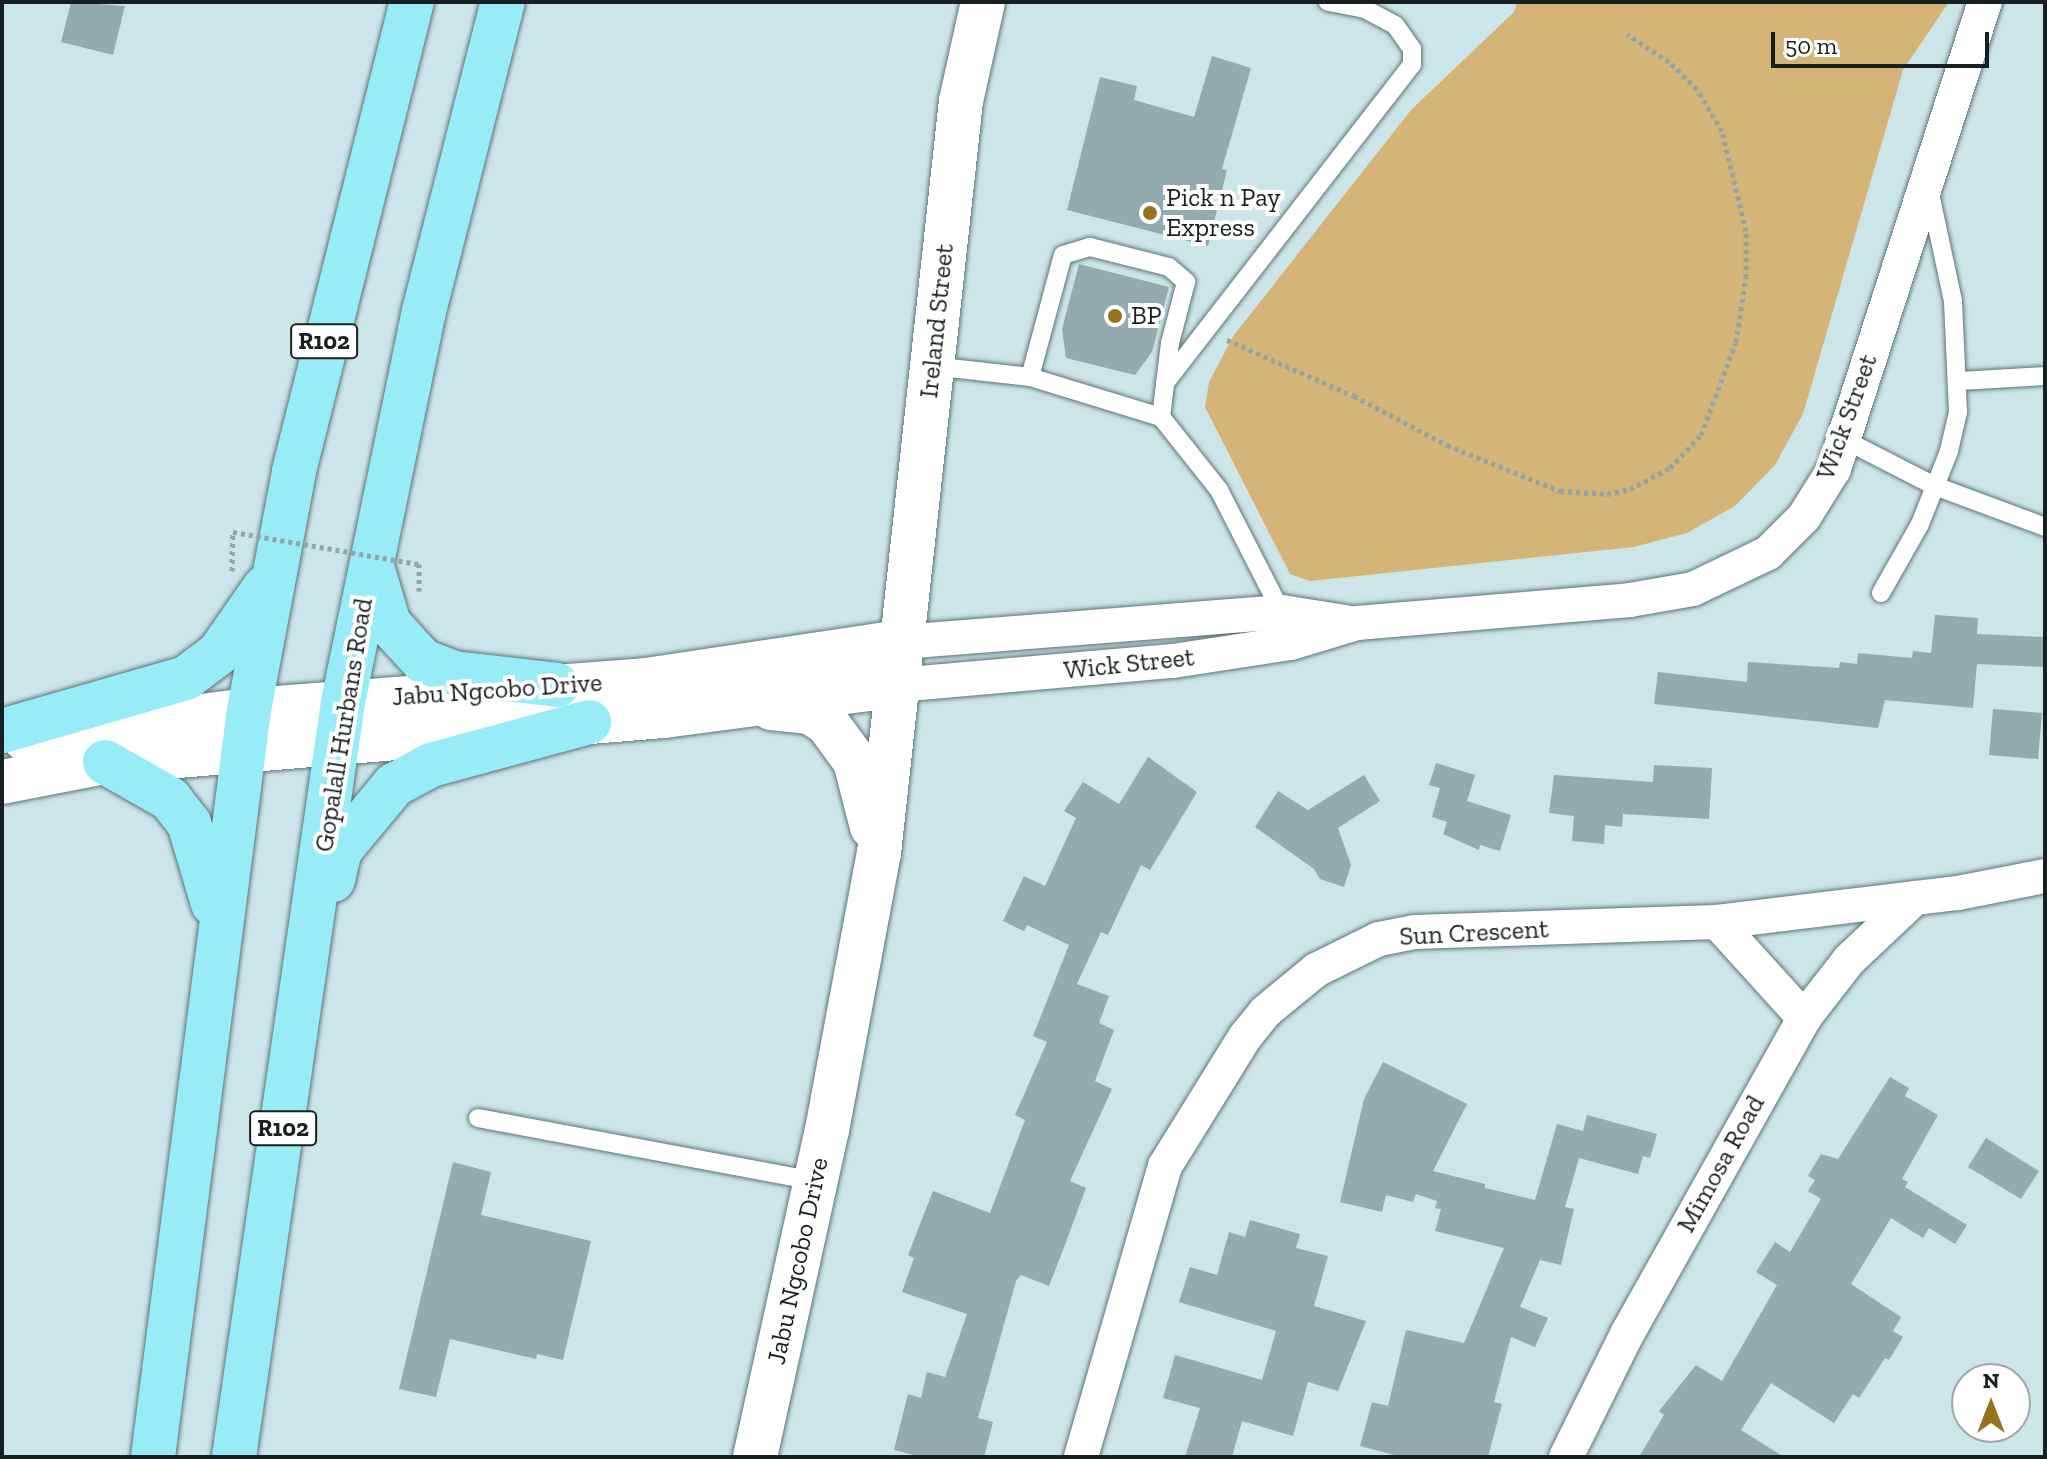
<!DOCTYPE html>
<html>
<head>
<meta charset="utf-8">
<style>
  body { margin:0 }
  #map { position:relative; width:2047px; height:1459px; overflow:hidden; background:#cce5e8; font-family:"Zilla Slab",serif }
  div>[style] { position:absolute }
  .green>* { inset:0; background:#d5b577 }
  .building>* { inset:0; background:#93aaae }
  .path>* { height:5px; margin-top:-2.5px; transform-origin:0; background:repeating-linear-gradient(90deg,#91a5a8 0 4px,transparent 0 8px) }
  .roads { filter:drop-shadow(0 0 2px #5d7477) drop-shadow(0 0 2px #5d7477) }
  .lane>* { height:18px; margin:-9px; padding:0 9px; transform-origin:9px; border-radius:9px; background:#fff }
  .street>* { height:34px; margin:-17px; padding:0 17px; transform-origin:17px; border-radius:17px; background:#fff }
  .secondary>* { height:44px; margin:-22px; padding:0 22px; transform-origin:22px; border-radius:22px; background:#fff }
  .primary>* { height:44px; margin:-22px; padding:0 22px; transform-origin:22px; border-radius:22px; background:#98ecf8 }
  .path-bridge>* { height:5px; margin-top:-2.5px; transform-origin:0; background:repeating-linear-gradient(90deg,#91a5a8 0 4px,transparent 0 8px) }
  .dots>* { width:22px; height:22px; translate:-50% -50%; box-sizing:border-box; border:4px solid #fff; border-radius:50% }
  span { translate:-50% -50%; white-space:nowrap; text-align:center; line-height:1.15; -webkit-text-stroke:8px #fff; paint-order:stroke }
  .shield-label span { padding:2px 6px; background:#fff; border:2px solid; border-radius:6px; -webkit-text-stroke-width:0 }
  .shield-label { font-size:24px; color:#161f21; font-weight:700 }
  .poi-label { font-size:26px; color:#161f21 }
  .left { translate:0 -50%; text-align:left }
  .street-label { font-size:26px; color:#161f21 }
  .frame { position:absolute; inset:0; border:4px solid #161f21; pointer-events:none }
  .north { position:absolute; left:1951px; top:1363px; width:80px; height:80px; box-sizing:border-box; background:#fff; border:2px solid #a2a5a6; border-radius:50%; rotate:0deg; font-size:22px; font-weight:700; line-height:32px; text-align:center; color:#161f21 }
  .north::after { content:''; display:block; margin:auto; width:28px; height:36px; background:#98731e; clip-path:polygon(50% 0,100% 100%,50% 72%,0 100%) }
  .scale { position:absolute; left:1771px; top:32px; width:218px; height:36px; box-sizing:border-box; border:4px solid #161f21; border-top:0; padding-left:10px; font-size:24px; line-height:28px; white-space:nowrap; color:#161f21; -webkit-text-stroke:6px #fff; paint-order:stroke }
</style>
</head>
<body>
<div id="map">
  <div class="green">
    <i style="clip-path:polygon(1517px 2px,1949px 2px,1903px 70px,1803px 414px,1775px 465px,1735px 506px,1687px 533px,1634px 547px,1310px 581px,1290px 574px,1205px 407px,1209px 382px,1234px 335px,1411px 110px,1514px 12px)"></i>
  </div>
  <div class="building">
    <i style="clip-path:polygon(71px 2px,125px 6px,113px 55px,61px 42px)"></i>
    <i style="clip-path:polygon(1212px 56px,1251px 68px,1222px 169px,1227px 170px,1208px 246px,1067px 210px,1100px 77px,1137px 86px,1134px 100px,1194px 117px)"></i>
    <i style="clip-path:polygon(1079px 264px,1169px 287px,1152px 352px,1135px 375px,1066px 358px,1062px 329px)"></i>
    <i style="clip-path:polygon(1935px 615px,1978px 618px,1977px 634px,2045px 637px,2045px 667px,1977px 664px,1973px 708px,1885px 700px,1878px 728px,1654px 704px,1658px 672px,1747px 682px,1748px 662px,1839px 668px,1840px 662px,1857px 664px,1858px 653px,1912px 658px,1913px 651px,1931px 653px)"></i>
    <i style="clip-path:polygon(1993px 709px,2042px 713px,2038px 759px,1989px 755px)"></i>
    <i style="clip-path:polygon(1148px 757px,1197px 792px,1150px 870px,1141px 865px,1108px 935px,1101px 932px,1077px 984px,1109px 996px,1099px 1023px,1114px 1030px,1095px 1081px,1112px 1089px,1070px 1181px,1086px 1188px,1063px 1250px,1049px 1286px,1021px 1275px,1016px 1281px,978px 1418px,993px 1422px,984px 1457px,922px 1457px,894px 1450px,908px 1394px,921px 1398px,927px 1372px,945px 1377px,967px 1314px,902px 1292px,914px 1258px,908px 1255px,933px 1191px,990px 1213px,1025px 1120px,1015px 1115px,1047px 1042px,1033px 1036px,1069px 945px,1027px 925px,1024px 931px,1003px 921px,1024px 876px,1045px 886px,1076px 818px,1064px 811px,1083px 782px,1119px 804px)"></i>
    <i style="clip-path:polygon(1436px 763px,1475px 775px,1467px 801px,1511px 815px,1500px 851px,1480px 845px,1479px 850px,1443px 834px,1447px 822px,1432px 817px,1440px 788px,1429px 785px)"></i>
    <i style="clip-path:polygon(1654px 765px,1712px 768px,1709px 819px,1623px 814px,1622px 827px,1605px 825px,1604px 844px,1572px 841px,1574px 816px,1549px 813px,1554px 775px,1653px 782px)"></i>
    <i style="clip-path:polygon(1364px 775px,1380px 801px,1338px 828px,1351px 865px,1344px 887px,1320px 879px,1314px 869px,1255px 827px,1278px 791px,1308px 810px)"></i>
    <i style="clip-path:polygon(1383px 1062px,1467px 1104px,1433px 1171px,1485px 1184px,1485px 1188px,1535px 1200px,1557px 1124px,1583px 1131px,1587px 1115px,1657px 1134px,1650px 1158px,1643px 1156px,1638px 1174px,1579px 1158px,1565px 1207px,1574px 1209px,1561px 1265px,1540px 1260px,1520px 1307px,1548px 1318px,1535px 1347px,1511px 1337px,1494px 1402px,1502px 1404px,1488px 1457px,1402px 1457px,1360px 1446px,1372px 1402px,1388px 1406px,1406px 1330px,1464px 1343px,1504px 1248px,1435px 1231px,1441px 1209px,1435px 1208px,1437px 1201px,1416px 1194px,1413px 1202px,1386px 1195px,1382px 1212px,1340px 1202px,1364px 1099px)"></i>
    <i style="clip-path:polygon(1890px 1077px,1909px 1088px,1905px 1096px,1938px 1115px,1902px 1179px,1908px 1182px,1905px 1187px,1967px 1225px,1955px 1244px,1929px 1228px,1923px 1238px,1891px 1218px,1851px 1284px,1901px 1317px,1893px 1331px,1903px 1337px,1889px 1360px,1885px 1358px,1859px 1398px,1853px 1394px,1834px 1423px,1771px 1383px,1741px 1430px,1784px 1457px,1639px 1457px,1664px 1415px,1659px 1411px,1696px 1365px,1722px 1381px,1777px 1285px,1756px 1272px,1775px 1242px,1790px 1252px,1821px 1199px,1808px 1191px,1815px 1180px,1808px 1176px,1821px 1154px,1838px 1159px)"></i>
    <i style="clip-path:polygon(1986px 1138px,2039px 1171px,2021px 1199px,1968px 1167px)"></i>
    <i style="clip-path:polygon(453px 1162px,491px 1172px,481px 1215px,591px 1241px,563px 1360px,537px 1354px,536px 1359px,450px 1339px,436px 1397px,399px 1389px)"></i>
    <i style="clip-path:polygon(1250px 1220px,1300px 1234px,1296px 1248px,1328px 1256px,1314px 1306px,1366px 1321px,1338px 1391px,1308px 1382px,1293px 1436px,1242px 1421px,1232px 1457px,1185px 1457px,1200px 1408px,1163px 1398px,1175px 1355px,1262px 1380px,1276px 1331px,1179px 1302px,1190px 1267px,1217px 1275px,1229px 1232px,1245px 1237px)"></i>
  </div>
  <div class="path">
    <i style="left:1227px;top:340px;width:139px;rotate:23.8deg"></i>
    <i style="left:1354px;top:396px;width:105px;rotate:27.8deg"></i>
    <i style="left:1447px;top:445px;width:122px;rotate:22.2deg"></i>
    <i style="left:1560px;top:491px;width:47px;rotate:3.7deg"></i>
    <i style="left:1607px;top:494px;width:24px;rotate:-12deg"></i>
    <i style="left:1630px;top:489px;width:45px;rotate:-27.7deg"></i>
    <i style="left:1670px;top:468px;width:45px;rotate:-46.8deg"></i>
    <i style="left:1701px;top:435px;width:99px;rotate:-69.4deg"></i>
    <i style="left:1736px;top:342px;width:66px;rotate:-81.3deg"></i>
    <i style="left:1746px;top:277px;width:46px;rotate:-90deg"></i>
    <i style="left:1746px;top:231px;width:103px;rotate:-103.5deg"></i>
    <i style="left:1722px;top:131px;width:49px;rotate:-120.8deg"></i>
    <i style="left:1697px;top:89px;width:39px;rotate:-136deg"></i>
    <i style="left:1669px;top:62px;width:50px;rotate:-146.3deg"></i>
    <i style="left:419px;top:564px;width:27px;rotate:90deg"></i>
    <i style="left:232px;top:571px;width:39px;rotate:-89deg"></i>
  </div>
  <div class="roads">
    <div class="lane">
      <i style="left:932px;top:366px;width:99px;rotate:6.4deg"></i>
      <i style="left:1030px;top:377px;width:137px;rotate:17deg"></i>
      <i style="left:1161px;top:417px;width:93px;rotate:51.5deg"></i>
      <i style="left:1219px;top:490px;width:140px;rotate:62.9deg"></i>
      <i style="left:1030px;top:377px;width:126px;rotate:-74.9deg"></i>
      <i style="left:1063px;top:255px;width:28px;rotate:-17deg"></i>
      <i style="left:1090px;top:247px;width:81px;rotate:14.2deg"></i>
      <i style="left:1169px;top:267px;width:23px;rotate:41deg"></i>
      <i style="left:1186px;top:282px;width:63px;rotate:104.7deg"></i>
      <i style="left:1170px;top:343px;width:75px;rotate:96.9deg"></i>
      <i style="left:1960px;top:381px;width:85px;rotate:-3.4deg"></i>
      <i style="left:1165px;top:383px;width:403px;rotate:-52.2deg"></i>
      <i style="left:1412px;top:65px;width:16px;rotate:-90deg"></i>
      <i style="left:1412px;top:49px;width:29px;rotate:-125deg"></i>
      <i style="left:1395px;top:25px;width:34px;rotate:-152deg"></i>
      <i style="left:1365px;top:9px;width:38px;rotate:-169deg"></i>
      <i style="left:1843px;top:439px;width:103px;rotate:27.1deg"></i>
      <i style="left:1935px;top:486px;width:117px;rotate:20.4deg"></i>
      <i style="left:1881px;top:593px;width:79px;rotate:-60.5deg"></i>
      <i style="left:1920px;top:524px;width:79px;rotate:-68.3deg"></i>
      <i style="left:1949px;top:451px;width:40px;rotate:-77deg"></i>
      <i style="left:1958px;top:412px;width:111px;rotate:-92.6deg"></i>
      <i style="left:1953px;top:301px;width:120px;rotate:-102.1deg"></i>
      <i style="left:478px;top:1118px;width:344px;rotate:10.6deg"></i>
    </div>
    <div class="street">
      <i style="left:901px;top:642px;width:382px;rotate:-4.5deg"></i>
      <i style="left:1282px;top:612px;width:64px;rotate:9deg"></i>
      <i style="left:897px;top:685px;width:277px;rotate:-5deg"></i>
      <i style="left:1173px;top:661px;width:119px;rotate:-8.7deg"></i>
      <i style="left:1291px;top:643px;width:69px;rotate:-16.9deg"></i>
      <i style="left:1357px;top:623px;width:274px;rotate:-4.8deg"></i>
      <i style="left:1630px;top:600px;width:64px;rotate:-9.9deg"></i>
      <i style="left:1693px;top:589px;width:83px;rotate:-25.6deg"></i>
      <i style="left:1768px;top:553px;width:51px;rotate:-45deg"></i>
      <i style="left:1804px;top:517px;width:57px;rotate:-58deg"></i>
      <i style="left:1834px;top:469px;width:491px;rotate:-72.1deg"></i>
      <i style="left:1717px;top:922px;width:130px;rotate:47.8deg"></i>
      <i style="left:1081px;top:1457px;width:303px;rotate:-73.9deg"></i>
      <i style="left:1165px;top:1166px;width:152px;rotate:-58.2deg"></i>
      <i style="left:1245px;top:1037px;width:32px;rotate:-51deg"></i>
      <i style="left:1265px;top:1012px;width:66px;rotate:-39.5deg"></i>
      <i style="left:1316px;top:970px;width:70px;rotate:-26.2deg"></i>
      <i style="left:1379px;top:939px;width:36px;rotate:-11deg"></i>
      <i style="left:1414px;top:932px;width:303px;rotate:-1.9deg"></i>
      <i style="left:1717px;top:922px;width:243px;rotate:-6.9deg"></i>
      <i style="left:1958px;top:893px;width:89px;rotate:-11.1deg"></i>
      <i style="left:1566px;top:1457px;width:137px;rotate:-63.6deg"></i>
      <i style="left:1627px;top:1334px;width:362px;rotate:-60.7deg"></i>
      <i style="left:1804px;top:1018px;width:73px;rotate:-52.2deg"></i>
      <i style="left:1849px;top:960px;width:91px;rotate:-43.2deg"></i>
    </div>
    <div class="secondary">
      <i style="left:771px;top:708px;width:39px;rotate:6deg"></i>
      <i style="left:810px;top:712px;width:20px;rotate:33deg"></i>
      <i style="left:827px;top:723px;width:47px;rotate:53.6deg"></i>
      <i style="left:855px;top:761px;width:68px;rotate:75.6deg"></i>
      <i style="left:25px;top:739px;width:226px;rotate:-7.4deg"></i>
      <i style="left:249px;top:710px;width:398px;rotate:-4.3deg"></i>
      <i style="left:646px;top:680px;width:258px;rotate:-8.5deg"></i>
      <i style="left:2px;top:782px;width:105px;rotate:-11deg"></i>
      <i style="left:105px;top:762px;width:560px;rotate:-4.71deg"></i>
      <i style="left:663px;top:716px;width:236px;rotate:-7.5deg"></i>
      <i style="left:755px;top:1457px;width:335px;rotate:-77.6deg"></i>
      <i style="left:827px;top:1130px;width:282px;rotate:-79.4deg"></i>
      <i style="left:879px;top:853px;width:756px;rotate:-83.78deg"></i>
      <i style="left:961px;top:101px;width:101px;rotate:-77.5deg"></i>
    </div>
    <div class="primary">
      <i style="left:373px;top:570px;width:56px;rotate:73.5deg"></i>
      <i style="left:389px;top:624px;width:50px;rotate:47.4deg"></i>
      <i style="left:423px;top:661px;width:33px;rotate:21deg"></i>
      <i style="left:454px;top:673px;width:104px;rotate:6.6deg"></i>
      <i style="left:2px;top:731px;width:191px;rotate:-16.1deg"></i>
      <i style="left:186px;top:678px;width:41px;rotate:-37.1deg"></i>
      <i style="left:219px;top:653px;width:80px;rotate:-55.1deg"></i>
      <i style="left:105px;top:762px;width:75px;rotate:29.6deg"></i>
      <i style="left:170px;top:799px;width:31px;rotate:52deg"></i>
      <i style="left:189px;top:823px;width:84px;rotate:73.5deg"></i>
      <i style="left:333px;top:880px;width:31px;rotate:-77deg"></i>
      <i style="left:340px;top:850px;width:85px;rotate:-50.3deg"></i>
      <i style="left:394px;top:785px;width:42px;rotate:-28.4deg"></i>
      <i style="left:431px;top:765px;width:164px;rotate:-15.2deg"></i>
      <i style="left:153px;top:1457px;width:753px;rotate:-82.68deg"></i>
      <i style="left:249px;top:710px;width:243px;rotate:-79.3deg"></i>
      <i style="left:294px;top:471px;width:484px;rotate:-75.9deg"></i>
      <i style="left:234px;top:1457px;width:763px;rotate:-81.78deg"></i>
      <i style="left:343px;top:702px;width:399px;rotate:-78.3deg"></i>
      <i style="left:424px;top:311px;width:319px;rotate:-75.7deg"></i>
    </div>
  </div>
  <div class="path-bridge">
    <i style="left:233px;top:532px;width:189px;rotate:9.8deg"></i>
  </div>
  <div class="dots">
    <i style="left:1150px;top:213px;background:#98731e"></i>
    <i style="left:1115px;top:316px;background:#98731e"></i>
  </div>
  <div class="shield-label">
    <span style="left:324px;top:341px">R102</span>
    <span style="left:283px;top:1128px">R102</span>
  </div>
  <div class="poi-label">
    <span class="left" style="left:1166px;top:213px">Pick n Pay<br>Express</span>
    <span class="left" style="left:1131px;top:316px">BP</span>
  </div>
  <div class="street-label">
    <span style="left:937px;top:321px;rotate:-84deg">Ireland Street</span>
    <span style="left:1847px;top:417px;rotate:-70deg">Wick Street</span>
    <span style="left:1129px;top:664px;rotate:-6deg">Wick Street</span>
    <span style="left:497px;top:690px;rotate:-4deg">Jabu Ngcobo Drive</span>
    <span style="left:344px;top:725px;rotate:-81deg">Gopalall Hurbans Road</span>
    <span style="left:1474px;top:933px;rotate:-3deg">Sun Crescent</span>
    <span style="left:1721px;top:1164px;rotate:-61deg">Mimosa Road</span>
    <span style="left:798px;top:1261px;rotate:-78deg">Jabu Ngcobo Drive</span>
  </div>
  <div class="frame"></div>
  <div class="north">N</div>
  <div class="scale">50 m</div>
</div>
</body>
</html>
